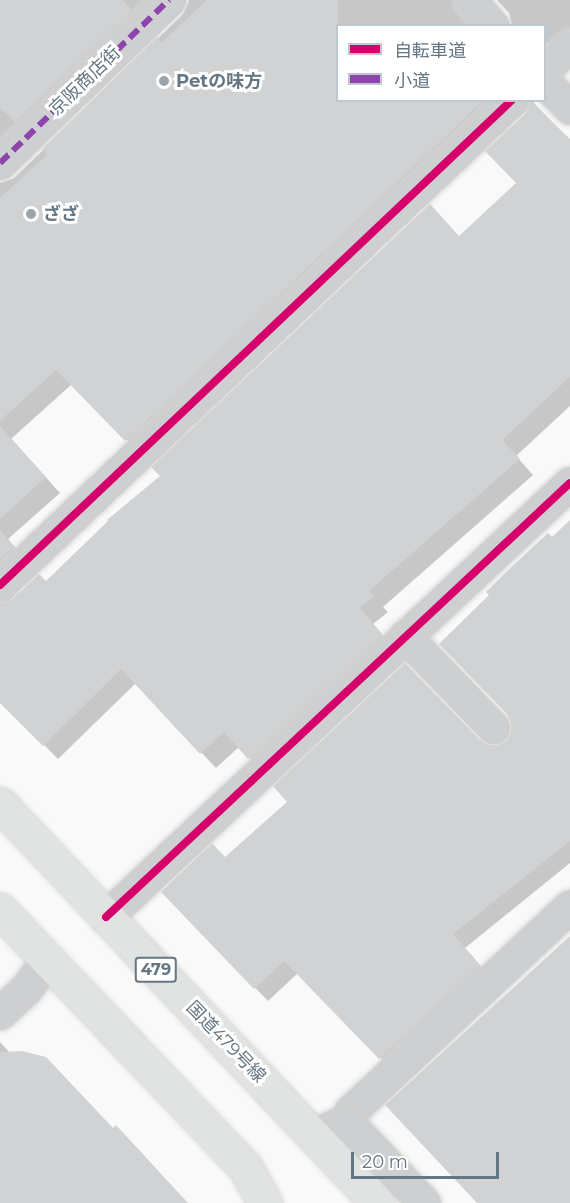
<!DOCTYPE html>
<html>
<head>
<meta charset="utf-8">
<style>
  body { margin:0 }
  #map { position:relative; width:570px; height:1203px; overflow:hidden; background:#f9f9f9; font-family:Montserrat,"Noto Sans JP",sans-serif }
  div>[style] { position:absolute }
  .shadow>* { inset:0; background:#0003 }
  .building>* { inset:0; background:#d0d2d3 }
  .roads { filter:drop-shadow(0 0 2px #d5d6d6) drop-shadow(0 0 2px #d5d6d6) }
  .minor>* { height:33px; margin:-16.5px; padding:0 16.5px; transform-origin:16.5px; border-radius:16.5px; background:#cecfd0 }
  .highway>* { height:33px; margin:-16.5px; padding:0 16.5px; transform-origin:16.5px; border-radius:16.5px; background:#e1e2e2 }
  .quiet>* { height:6px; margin-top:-3px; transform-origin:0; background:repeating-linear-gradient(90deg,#8e44ad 0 12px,transparent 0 18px) }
  .cycleway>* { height:8px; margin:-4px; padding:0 4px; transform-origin:4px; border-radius:4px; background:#d6006c }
  .dots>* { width:16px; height:16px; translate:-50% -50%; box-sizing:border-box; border:3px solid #fff; border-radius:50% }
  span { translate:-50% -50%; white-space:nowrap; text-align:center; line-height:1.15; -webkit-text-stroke:6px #fff; paint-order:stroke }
  .shield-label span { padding:2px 4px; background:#fff; border:2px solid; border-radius:4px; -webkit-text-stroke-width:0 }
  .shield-label { font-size:16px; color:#657683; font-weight:700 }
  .street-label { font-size:18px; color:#657683 }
  .poi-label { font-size:18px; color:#657683; font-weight:700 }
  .left { translate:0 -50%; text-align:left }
  .legend { position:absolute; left:336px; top:24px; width:210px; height:78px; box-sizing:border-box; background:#fff; border:2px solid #c1c8cd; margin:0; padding:8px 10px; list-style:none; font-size:18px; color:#657683 }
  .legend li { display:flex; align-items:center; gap:12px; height:30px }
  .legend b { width:30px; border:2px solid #c1c8cd }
  .scale { position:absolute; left:351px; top:1152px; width:148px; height:27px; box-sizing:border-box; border:3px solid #657683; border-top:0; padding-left:8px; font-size:18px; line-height:21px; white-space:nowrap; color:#657683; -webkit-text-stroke:4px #fff; paint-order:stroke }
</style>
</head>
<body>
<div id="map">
  <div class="shadow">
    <i style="clip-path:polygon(0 0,173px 0,0 167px)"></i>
    <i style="clip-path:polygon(189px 0,474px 0,466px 19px,470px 26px,338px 26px,338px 100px,515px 100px,141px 454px,72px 384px,11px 439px,60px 493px,8px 539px,28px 562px,0 591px,0 183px,14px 178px,183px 14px)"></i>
    <i style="clip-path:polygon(497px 0,570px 0,570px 45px,544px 44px,544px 26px,512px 26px,509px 13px)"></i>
    <i style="clip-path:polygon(532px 101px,570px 141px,570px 406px,516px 456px,533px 475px,383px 607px,388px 612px,373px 624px,395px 649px,264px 772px,239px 747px,216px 768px,136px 683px,58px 759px,0 700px,0 604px,5px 605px,39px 576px,47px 583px,460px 237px,518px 183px,526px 115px)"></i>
    <i style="clip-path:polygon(570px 522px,570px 863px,465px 948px,492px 979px,393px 1071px,298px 973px,268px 1001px,163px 892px,226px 859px,480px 742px,488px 747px,497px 747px,507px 742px,513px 732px,552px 539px)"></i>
    <i style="clip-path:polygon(0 1042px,10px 1053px,114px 1130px,188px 1203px,0 1203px)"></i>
  </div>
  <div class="building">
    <i style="clip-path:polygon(0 0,123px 0,132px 10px,15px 122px,0 108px)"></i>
    <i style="clip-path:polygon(207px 0,338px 0,338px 100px,484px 100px,125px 441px,56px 370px,0 421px,0 198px,47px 155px,42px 149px,157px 37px,162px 42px)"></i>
    <i style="clip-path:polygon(530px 100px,570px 139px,570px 377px,502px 440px,520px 459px,369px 591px,374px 596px,360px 608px,382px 634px,248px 759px,224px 732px,200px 754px,121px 669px,43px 746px,0 703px,0 603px,13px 599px,39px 574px,46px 581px,108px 521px,107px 520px,160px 476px,151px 467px,430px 204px,459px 236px,516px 183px,485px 151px,525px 114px)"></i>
    <i style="clip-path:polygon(0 426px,46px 477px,0 519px)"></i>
    <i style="clip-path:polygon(570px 520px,570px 841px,453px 934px,480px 965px,379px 1059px,284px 961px,254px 989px,161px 892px,212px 843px,225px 857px,287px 802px,273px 786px,405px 663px,480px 740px,488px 745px,497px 745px,506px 741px,511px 732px,511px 723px,507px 714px,439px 644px,489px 595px,486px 592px,505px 573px,548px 533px,552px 537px)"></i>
    <i style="clip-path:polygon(0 530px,14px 546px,0 559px)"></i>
    <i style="clip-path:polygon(570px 936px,570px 1203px,477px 1203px,385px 1105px)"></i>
    <i style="clip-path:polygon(22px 1051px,46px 1057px,113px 1128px,116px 1125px,188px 1203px,0 1203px,0 1052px)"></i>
  </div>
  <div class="roads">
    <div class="minor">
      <i style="left:470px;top:0;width:35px;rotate:49deg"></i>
      <i style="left:544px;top:70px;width:35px;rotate:-43deg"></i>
      <i style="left:544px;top:81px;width:37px;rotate:46deg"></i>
      <i style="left:0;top:163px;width:235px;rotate:-44deg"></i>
      <i style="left:0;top:585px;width:705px;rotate:-43.45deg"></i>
      <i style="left:405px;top:636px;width:127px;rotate:46deg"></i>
      <i style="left:106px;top:917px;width:635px;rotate:-43.09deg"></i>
      <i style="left:0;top:1013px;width:35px;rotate:-43deg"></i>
      <i style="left:26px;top:989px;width:36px;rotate:-54deg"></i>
      <i style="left:346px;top:1121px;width:10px;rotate:-66deg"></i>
      <i style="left:350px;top:1112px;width:301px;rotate:-43.1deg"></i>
      <i style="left:327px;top:1129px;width:21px;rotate:-23deg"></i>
      <i style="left:346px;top:1121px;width:113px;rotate:46.4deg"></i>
    </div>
    <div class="highway">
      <i style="left:0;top:804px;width:549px;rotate:46.62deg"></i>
      <i style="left:0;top:910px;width:355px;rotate:46.4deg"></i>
      <i style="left:245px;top:1167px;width:41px;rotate:60.9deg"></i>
    </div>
  </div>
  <div class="quiet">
    <i style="left:0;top:163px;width:235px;rotate:-44deg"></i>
  </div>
  <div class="cycleway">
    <i style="left:0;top:585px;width:705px;rotate:-43.45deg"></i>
    <i style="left:106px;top:917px;width:635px;rotate:-43.09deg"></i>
  </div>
  <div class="dots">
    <i style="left:164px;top:81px;background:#99a4ac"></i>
    <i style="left:31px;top:214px;background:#99a4ac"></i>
  </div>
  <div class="shield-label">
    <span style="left:156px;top:970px">479</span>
  </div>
  <div class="street-label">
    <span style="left:85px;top:81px;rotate:-44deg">京阪商店街</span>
    <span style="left:226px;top:1042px;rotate:46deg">国道479号線</span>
  </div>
  <div class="poi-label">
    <span class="left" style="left:176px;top:81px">Petの味方</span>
    <span class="left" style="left:43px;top:214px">ざざ</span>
  </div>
  <ul class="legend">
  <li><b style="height:8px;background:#d6006c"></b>自転車道</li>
  <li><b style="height:8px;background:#8e44ad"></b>小道</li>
  </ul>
  <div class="scale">20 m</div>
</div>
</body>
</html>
